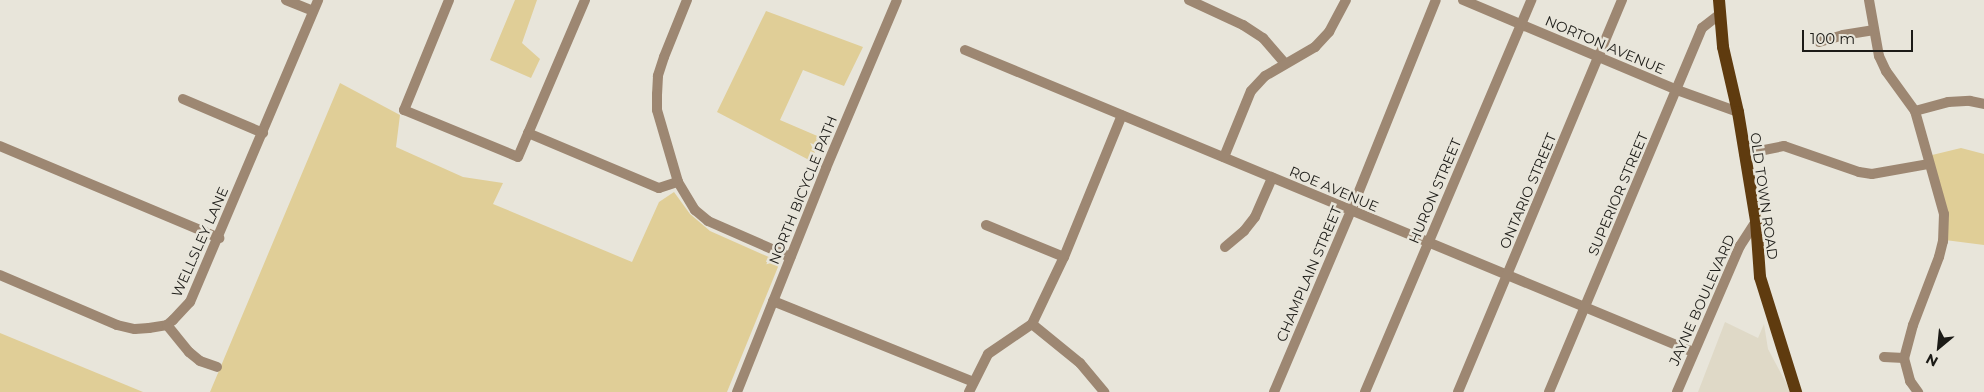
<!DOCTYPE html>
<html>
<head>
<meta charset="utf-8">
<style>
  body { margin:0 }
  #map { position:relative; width:1984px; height:392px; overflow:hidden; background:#e8e5da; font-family:Montserrat,sans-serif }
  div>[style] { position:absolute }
  .built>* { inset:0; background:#dfd9c7 }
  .green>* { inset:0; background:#e0ce97 }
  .minor>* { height:10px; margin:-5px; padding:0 5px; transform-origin:5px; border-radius:5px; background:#9d8772 }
  .major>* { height:12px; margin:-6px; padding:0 6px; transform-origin:6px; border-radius:6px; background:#5f3b0f }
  span { translate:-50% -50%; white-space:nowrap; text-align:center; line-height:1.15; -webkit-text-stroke:5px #e8e5da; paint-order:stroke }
  .street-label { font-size:14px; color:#1c1b17 }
  .north { position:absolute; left:1914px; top:322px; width:50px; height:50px; -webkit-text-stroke:4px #e8e5da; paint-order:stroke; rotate:208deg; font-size:14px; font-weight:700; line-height:20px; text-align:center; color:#1c1b17 }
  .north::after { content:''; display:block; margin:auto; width:18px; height:22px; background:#1c1b17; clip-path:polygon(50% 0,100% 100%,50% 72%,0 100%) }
  .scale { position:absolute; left:1802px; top:30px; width:111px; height:22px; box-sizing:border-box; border:2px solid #1c1b17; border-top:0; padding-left:6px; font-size:15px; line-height:18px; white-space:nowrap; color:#1c1b17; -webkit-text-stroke:4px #e8e5da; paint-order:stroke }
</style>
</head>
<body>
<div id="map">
  <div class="built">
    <i style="clip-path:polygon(1725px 322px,1758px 338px,1764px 324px,1768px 349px,1791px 392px,1698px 392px)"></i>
  </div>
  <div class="green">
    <i style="clip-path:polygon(515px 0,537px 0,522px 43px,540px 59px,531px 78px,490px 60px)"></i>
    <i style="clip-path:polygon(766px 11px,863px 47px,844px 86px,803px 70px,780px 120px,822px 138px,811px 161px,717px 112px)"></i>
    <i style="clip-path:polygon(340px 83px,400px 115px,396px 147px,463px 177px,503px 183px,493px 204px,632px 262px,659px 202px,674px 192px,690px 214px,710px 231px,780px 262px,727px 392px,210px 392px)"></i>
    <i style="clip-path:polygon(1961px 148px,1984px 154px,1984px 245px,1945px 240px,1928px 156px)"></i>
    <i style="clip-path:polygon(0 333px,143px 392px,0 392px)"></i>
  </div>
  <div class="minor">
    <i style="left:286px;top:0;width:29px;rotate:22deg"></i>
    <i style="left:449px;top:0;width:119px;rotate:112.2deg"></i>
    <i style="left:404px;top:110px;width:123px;rotate:22.4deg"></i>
    <i style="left:518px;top:157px;width:171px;rotate:-66.9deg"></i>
    <i style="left:687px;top:0;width:61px;rotate:112deg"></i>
    <i style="left:664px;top:57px;width:20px;rotate:108deg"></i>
    <i style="left:658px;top:76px;width:18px;rotate:93deg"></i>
    <i style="left:657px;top:94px;width:16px;rotate:90deg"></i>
    <i style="left:657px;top:110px;width:75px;rotate:73.7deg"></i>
    <i style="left:678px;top:182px;width:33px;rotate:59deg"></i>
    <i style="left:695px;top:210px;width:17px;rotate:40deg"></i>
    <i style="left:708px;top:221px;width:90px;rotate:23.7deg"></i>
    <i style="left:1189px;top:0;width:60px;rotate:24.8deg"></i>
    <i style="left:1243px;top:25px;width:24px;rotate:33deg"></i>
    <i style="left:1263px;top:38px;width:33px;rotate:49deg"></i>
    <i style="left:1463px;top:0;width:232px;rotate:22.8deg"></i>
    <i style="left:1677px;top:90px;width:65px;rotate:19.8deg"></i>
    <i style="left:1869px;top:0;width:57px;rotate:79.9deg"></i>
    <i style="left:1879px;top:56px;width:17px;rotate:65deg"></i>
    <i style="left:1886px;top:71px;width:49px;rotate:54.1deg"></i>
    <i style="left:1915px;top:111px;width:107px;rotate:74.3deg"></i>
    <i style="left:1944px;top:214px;width:27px;rotate:92deg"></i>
    <i style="left:1943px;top:241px;width:16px;rotate:104deg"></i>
    <i style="left:1939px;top:257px;width:73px;rotate:110.9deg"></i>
    <i style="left:1913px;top:325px;width:34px;rotate:105deg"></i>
    <i style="left:1904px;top:358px;width:24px;rotate:75deg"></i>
    <i style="left:1910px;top:381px;width:14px;rotate:54deg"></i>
    <i style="left:1819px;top:42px;width:25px;rotate:-16deg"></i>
    <i style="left:1843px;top:35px;width:30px;rotate:-9deg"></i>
    <i style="left:965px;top:50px;width:788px;rotate:22.53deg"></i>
    <i style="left:183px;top:99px;width:87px;rotate:23deg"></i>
    <i style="left:1915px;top:111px;width:34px;rotate:-15deg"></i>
    <i style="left:1948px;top:102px;width:22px;rotate:-3deg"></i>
    <i style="left:1970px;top:101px;width:14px;rotate:12deg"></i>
    <i style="left:528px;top:133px;width:142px;rotate:22.8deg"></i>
    <i style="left:659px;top:188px;width:20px;rotate:-18deg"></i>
    <i style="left:0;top:146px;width:238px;rotate:22.8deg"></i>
    <i style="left:1744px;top:154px;width:41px;rotate:-11.3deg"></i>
    <i style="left:1784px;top:146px;width:79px;rotate:19.1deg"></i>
    <i style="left:1859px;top:172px;width:13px;rotate:9deg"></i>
    <i style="left:1872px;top:174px;width:58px;rotate:-10deg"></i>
    <i style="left:1224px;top:157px;width:71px;rotate:-67.8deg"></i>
    <i style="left:1251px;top:91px;width:21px;rotate:-47deg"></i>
    <i style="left:1265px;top:76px;width:58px;rotate:-30.1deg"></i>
    <i style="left:1315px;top:47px;width:21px;rotate:-47deg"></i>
    <i style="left:1329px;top:32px;width:36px;rotate:-62deg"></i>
    <i style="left:986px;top:225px;width:84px;rotate:22.3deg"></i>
    <i style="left:1225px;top:247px;width:25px;rotate:-40deg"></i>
    <i style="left:1244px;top:231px;width:18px;rotate:-52deg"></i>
    <i style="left:1255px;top:217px;width:43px;rotate:-66.4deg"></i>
    <i style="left:0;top:275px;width:127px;rotate:23.1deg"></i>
    <i style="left:117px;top:325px;width:18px;rotate:13deg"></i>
    <i style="left:135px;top:329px;width:14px;rotate:-4deg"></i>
    <i style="left:149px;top:328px;width:18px;rotate:-9deg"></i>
    <i style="left:167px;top:325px;width:8px;rotate:-40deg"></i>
    <i style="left:173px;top:320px;width:25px;rotate:-47deg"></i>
    <i style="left:190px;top:302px;width:328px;rotate:-67deg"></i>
    <i style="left:773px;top:301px;width:216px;rotate:22deg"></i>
    <i style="left:1032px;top:324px;width:74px;rotate:-64.5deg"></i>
    <i style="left:1064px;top:257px;width:153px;rotate:-67.8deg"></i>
    <i style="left:1032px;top:324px;width:62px;rotate:39.1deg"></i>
    <i style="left:1080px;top:363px;width:38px;rotate:50deg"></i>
    <i style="left:167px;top:325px;width:35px;rotate:51deg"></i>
    <i style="left:189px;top:352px;width:14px;rotate:39deg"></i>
    <i style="left:200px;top:361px;width:18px;rotate:19deg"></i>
    <i style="left:1884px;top:357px;width:20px;rotate:3deg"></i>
    <i style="left:737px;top:392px;width:241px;rotate:-68.3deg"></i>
    <i style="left:826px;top:168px;width:182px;rotate:-67.1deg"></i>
    <i style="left:969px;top:392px;width:42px;rotate:-63.4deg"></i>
    <i style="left:988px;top:354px;width:53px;rotate:-34.3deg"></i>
    <i style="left:1274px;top:392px;width:197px;rotate:-67deg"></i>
    <i style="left:1351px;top:211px;width:227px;rotate:-68.1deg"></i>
    <i style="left:1365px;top:392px;width:426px;rotate:-67deg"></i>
    <i style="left:1458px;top:392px;width:425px;rotate:-67.3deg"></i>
    <i style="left:1549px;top:392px;width:395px;rotate:-67.2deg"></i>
    <i style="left:1702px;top:28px;width:23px;rotate:-38deg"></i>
    <i style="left:1677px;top:392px;width:159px;rotate:-66.7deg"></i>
    <i style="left:1740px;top:246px;width:30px;rotate:-57deg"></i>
  </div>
  <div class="major">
    <i style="left:1719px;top:0;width:47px;rotate:85.1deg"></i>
    <i style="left:1723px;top:47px;width:67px;rotate:77deg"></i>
    <i style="left:1738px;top:112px;width:110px;rotate:80.6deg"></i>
    <i style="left:1756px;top:221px;width:56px;rotate:85.9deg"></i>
    <i style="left:1760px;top:277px;width:121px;rotate:72.6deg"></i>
  </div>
  <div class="street-label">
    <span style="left:1605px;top:45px;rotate:23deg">NORTON AVENUE</span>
    <span style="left:1334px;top:189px;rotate:23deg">ROE AVENUE</span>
    <span style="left:803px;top:190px;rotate:-68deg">NORTH BICYCLE PATH</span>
    <span style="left:1435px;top:191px;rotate:-67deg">HURON STREET</span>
    <span style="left:1528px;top:191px;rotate:-67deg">ONTARIO STREET</span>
    <span style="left:1618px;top:194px;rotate:-67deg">SUPERIOR STREET</span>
    <span style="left:1764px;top:196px;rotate:82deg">OLD TOWN ROAD</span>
    <span style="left:200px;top:242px;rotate:-66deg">WELLSLEY LANE</span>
    <span style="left:1309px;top:274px;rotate:-67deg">CHAMPLAIN STREET</span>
    <span style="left:1702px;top:300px;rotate:-66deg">JAYNE BOULEVARD</span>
  </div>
  <div class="north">N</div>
  <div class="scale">100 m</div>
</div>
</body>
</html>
